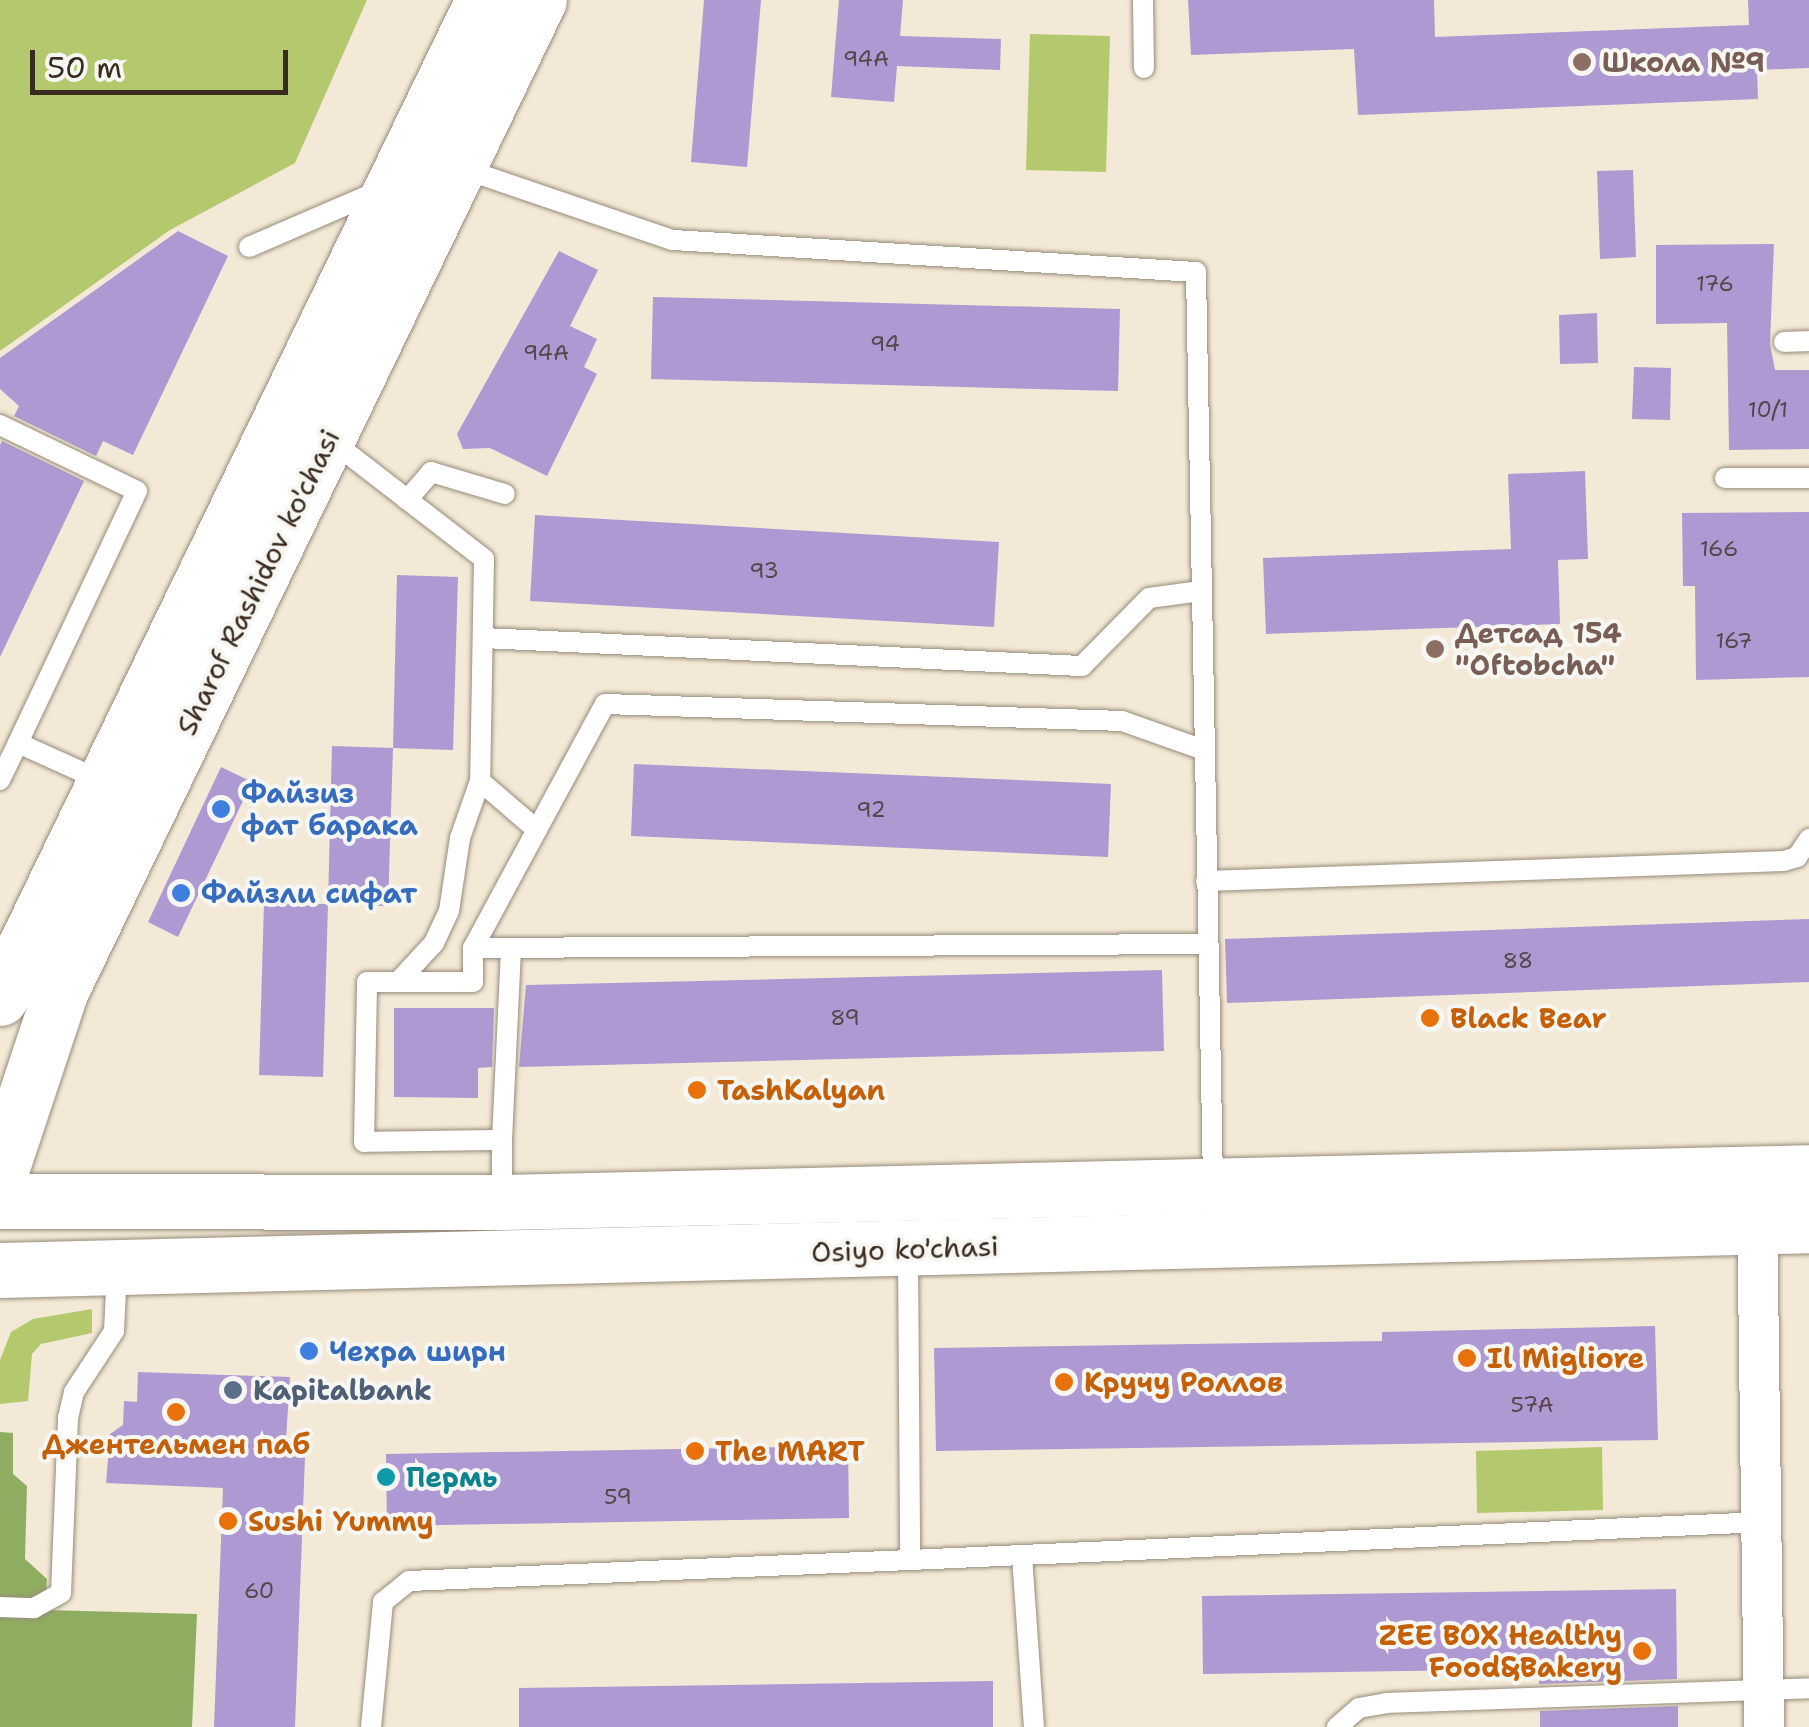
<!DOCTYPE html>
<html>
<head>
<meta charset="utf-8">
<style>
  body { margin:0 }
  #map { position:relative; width:1809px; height:1727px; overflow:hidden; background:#f3e9d6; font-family:"Shantell Sans",sans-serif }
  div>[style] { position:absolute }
  .green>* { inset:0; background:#b4c96d }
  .forest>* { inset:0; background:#8fad60 }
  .building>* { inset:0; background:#ae99d2 }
  .roads { filter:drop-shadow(0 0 2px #978a7a) drop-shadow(0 0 2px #978a7a) }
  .service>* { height:20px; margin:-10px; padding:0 10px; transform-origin:10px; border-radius:10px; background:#fff }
  .minor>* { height:40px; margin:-20px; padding:0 20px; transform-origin:20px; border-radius:20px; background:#fff }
  .secondary>* { height:55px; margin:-27.5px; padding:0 27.5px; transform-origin:27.5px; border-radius:27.5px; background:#fff }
  .dots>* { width:28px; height:28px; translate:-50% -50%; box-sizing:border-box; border:5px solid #f6f6f2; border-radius:50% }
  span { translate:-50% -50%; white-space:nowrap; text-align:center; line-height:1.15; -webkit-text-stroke:8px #f6f6f2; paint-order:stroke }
  .number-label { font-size:22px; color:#58464b }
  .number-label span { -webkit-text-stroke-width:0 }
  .education-label { font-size:28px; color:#785e54; font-weight:700 }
  .left { translate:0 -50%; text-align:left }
  .street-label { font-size:28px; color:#3b2a1e }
  .shop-label { font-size:28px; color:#366cbe; font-weight:700 }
  .food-label { font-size:28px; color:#c56008; font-weight:700 }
  .right { translate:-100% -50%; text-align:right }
  .service-label { font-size:28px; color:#4e5e75; font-weight:700 }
  .culture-label { font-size:28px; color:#0d838f; font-weight:700 }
  .scale { position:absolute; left:30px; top:50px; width:258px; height:45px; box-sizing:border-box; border:5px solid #3b2a1e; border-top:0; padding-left:12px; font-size:30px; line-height:35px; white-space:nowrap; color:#3b2a1e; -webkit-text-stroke:8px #f6f6f2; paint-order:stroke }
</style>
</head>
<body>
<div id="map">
  <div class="green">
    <i style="clip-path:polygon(0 0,367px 0,295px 163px,170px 230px,0 351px)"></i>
    <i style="clip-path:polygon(1030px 34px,1110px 36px,1106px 172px,1026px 170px)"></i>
    <i style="clip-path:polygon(92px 1309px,92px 1333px,41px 1344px,32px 1354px,28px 1401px,0 1404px,0 1360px,11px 1332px,33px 1319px)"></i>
    <i style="clip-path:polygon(1602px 1447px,1603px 1510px,1477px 1513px,1476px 1451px)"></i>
  </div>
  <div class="forest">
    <i style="clip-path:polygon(0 1432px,13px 1433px,13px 1474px,27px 1486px,25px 1559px,47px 1579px,45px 1610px,197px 1614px,192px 1727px,0 1727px)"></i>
  </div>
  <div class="building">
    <i style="clip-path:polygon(704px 0,761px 0,747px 167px,691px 162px)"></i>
    <i style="clip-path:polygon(839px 0,903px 0,900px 36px,1001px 39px,1000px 70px,897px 66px,894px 102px,831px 97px)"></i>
    <i style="clip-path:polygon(1188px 0,1434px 0,1435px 37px,1749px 25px,1748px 0,1809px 0,1809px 68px,1757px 70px,1758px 99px,1358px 115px,1354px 49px,1191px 55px)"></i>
    <i style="clip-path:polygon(1633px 170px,1636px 257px,1600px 259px,1597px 171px)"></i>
    <i style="clip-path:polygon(178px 231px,228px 256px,133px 455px,103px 441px,96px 456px,14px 416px,19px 406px,0 389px,0 358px)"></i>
    <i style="clip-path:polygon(1774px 244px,1770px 344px,1775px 370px,1809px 370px,1809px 449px,1729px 450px,1727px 323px,1656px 324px,1656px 245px)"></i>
    <i style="clip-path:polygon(559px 251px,598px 270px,570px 326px,597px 339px,584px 367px,597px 374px,547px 476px,490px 448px,463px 449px,457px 434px)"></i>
    <i style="clip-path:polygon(653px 297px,1120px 309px,1118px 391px,651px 379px)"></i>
    <i style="clip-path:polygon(1597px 313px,1598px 363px,1560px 364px,1559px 315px)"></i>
    <i style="clip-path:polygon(1634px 367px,1671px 368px,1670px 420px,1632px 419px)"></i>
    <i style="clip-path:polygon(2px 441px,84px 481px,0 657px,0 445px)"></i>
    <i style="clip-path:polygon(1585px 471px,1588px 559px,1558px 560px,1560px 624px,1266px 634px,1263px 558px,1511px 549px,1508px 474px)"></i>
    <i style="clip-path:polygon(1809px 512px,1809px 677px,1696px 680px,1695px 586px,1683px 586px,1682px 513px)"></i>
    <i style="clip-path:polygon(535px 515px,999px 542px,994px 627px,530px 601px)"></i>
    <i style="clip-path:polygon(397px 575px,458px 577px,453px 750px,393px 748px)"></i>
    <i style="clip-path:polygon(332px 746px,393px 748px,388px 906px,328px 904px)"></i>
    <i style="clip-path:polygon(634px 764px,1111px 784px,1108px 857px,631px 836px)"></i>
    <i style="clip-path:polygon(221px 767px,252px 782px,178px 937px,148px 922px)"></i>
    <i style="clip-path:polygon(264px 903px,328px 904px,323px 1077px,259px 1075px)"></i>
    <i style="clip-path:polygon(1809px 919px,1809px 982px,1227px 1003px,1225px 939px)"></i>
    <i style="clip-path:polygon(1162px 970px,1164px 1051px,519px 1067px,526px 985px)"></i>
    <i style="clip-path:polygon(394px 1008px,494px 1008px,492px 1067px,478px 1068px,478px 1098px,394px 1097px)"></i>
    <i style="clip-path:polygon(1655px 1326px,1658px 1440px,936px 1451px,934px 1348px,1382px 1341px,1382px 1332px)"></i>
    <i style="clip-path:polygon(138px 1372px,290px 1377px,285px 1455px,305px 1456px,295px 1727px,214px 1727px,223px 1488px,106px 1483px,110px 1434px,123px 1425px,124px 1401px,137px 1402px)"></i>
    <i style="clip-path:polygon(848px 1446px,849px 1518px,387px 1526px,386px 1454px)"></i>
    <i style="clip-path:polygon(1676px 1589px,1677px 1679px,1539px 1684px,1539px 1669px,1203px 1674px,1202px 1596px)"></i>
    <i style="clip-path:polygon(993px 1681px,993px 1727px,519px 1727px,519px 1688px)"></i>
    <i style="clip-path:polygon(1678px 1706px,1678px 1727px,1540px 1727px,1540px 1711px)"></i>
  </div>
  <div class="roads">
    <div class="service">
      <i style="left:1143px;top:0;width:68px;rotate:89.2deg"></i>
      <i style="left:461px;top:168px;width:224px;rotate:18.8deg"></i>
      <i style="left:673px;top:240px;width:524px;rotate:3.5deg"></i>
      <i style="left:1196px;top:272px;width:912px;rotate:88.93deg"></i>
      <i style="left:249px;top:247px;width:144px;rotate:-23.4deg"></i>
      <i style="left:1784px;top:342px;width:25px;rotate:-2deg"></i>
      <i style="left:0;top:425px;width:152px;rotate:25.7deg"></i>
      <i style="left:137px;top:491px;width:279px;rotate:115.3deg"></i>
      <i style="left:18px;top:743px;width:92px;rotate:24.3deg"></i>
      <i style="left:329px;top:439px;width:196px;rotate:37.7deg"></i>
      <i style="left:484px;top:559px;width:222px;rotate:91deg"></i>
      <i style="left:480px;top:781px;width:75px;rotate:40.7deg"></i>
      <i style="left:1725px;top:478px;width:84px"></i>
      <i style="left:407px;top:500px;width:37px;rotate:-49deg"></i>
      <i style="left:431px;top:472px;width:77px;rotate:16.6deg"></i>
      <i style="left:483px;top:638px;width:600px;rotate:2.68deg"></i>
      <i style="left:1082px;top:666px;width:95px;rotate:-45.4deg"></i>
      <i style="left:1149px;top:598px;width:52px;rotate:-7.7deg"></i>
      <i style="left:0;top:780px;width:41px;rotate:-64.1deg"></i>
      <i style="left:1206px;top:881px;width:578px;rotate:-1.98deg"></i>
      <i style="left:1784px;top:861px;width:14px;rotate:-17deg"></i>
      <i style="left:1797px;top:857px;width:22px;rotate:-56deg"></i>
      <i style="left:473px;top:948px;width:735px;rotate:-0.31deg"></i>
      <i style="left:398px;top:982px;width:53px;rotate:-47.3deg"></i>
      <i style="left:434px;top:943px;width:35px;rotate:-65deg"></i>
      <i style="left:449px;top:911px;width:74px;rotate:-81.4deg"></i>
      <i style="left:460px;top:838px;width:60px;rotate:-70.7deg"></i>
      <i style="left:502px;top:1140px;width:192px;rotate:-87.3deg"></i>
      <i style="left:502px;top:1198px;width:58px;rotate:-90deg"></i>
      <i style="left:502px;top:1140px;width:138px;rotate:179.2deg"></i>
      <i style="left:364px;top:1142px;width:160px;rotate:-88.9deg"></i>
      <i style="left:367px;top:982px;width:106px"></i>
      <i style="left:473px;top:982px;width:34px;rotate:-90deg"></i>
      <i style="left:473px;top:948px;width:277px;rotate:-61.6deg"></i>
      <i style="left:605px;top:704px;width:517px;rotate:1.88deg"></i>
      <i style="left:1122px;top:721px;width:87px;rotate:19.5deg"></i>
      <i style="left:908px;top:1251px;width:309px;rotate:89.6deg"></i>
      <i style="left:910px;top:1560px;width:854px;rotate:-2.55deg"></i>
      <i style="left:1022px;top:1556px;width:171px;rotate:86deg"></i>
      <i style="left:0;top:1607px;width:34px;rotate:2deg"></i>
      <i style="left:34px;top:1608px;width:31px;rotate:-29deg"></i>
      <i style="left:61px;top:1593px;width:175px;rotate:-87.7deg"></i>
      <i style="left:68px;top:1418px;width:27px;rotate:-77deg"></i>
      <i style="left:74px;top:1392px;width:73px;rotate:-56.7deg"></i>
      <i style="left:114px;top:1331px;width:62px;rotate:-87.2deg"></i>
      <i style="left:371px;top:1727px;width:126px;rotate:-84.5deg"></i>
      <i style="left:383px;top:1602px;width:33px;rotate:-39deg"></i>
      <i style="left:409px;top:1581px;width:501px;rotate:-2.4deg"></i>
      <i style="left:1337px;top:1727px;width:29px;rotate:-41deg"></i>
      <i style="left:1359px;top:1708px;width:28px;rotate:-10deg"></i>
      <i style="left:1387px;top:1703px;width:422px;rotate:-2deg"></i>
    </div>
    <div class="minor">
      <i style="left:1757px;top:1201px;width:526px;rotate:89.24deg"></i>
    </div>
    <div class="secondary">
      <i style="left:0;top:998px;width:1109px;rotate:-64.17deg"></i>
      <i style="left:0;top:1173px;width:193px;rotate:-71.6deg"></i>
      <i style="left:61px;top:990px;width:1099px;rotate:-64.23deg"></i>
      <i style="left:0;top:1201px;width:502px;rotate:0.11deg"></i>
      <i style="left:502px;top:1202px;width:1307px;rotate:-1.31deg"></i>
      <i style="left:0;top:1270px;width:1810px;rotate:-1.42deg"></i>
    </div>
  </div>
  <div class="dots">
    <i style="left:1582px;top:62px;background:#8d6e63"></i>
    <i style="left:1435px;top:649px;background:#8d6e63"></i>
    <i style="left:221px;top:809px;background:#3f7fe0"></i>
    <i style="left:181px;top:893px;background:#3f7fe0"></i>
    <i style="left:1430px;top:1018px;background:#e8710a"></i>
    <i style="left:697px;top:1090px;background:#e8710a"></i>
    <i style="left:309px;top:1351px;background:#3f7fe0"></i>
    <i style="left:1467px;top:1358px;background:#e8710a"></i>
    <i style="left:1064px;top:1382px;background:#e8710a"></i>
    <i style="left:233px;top:1390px;background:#5c6f8a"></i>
    <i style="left:176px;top:1412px;background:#e8710a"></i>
    <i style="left:695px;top:1451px;background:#e8710a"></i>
    <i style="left:386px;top:1477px;background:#0f9aa8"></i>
    <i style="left:228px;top:1521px;background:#e8710a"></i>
    <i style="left:1642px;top:1651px;background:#e8710a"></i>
  </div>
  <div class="number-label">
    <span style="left:866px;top:59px">94A</span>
    <span style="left:1715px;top:284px">176</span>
    <span style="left:885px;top:344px">94</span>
    <span style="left:546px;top:353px">94A</span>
    <span style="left:1768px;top:410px">10/1</span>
    <span style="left:1719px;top:549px">166</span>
    <span style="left:764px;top:571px">93</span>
    <span style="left:1734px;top:641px">167</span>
    <span style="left:871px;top:810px">92</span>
    <span style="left:1518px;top:961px">88</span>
    <span style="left:845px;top:1018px">89</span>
    <span style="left:1532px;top:1405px">57A</span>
    <span style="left:618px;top:1497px">59</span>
    <span style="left:259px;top:1591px">60</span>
  </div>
  <div class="education-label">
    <span class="left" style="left:1602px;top:62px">Школа №9</span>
    <span class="left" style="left:1455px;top:649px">Детсад 154<br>"Oftobcha"</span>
  </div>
  <div class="street-label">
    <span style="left:258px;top:582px;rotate:-64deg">Sharof Rashidov ko'chasi</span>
    <span style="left:905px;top:1249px;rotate:-2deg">Osiyo ko'chasi</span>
  </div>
  <div class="shop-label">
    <span class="left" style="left:241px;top:809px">Файзиз<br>фат барака</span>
    <span class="left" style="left:201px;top:893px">Файзли сифат</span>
    <span class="left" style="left:329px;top:1351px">Чехра ширн</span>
  </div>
  <div class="food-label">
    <span class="left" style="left:1450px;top:1018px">Black Bear</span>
    <span class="left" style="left:717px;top:1090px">TashKalyan</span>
    <span class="left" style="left:1487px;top:1358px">Il Migliore</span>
    <span class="left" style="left:1084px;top:1382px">Кручу Роллов</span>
    <span style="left:176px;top:1444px">Джентельмен паб</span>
    <span class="left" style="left:715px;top:1451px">The MART</span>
    <span class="left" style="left:248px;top:1521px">Sushi Yummy</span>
    <span class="right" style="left:1622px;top:1651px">ZEE BOX Healthy<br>Food&amp;Bakery</span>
  </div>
  <div class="service-label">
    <span class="left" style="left:253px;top:1390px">Kapitalbank</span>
  </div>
  <div class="culture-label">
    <span class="left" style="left:406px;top:1477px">Пермь</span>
  </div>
  <div class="scale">50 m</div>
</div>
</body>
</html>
